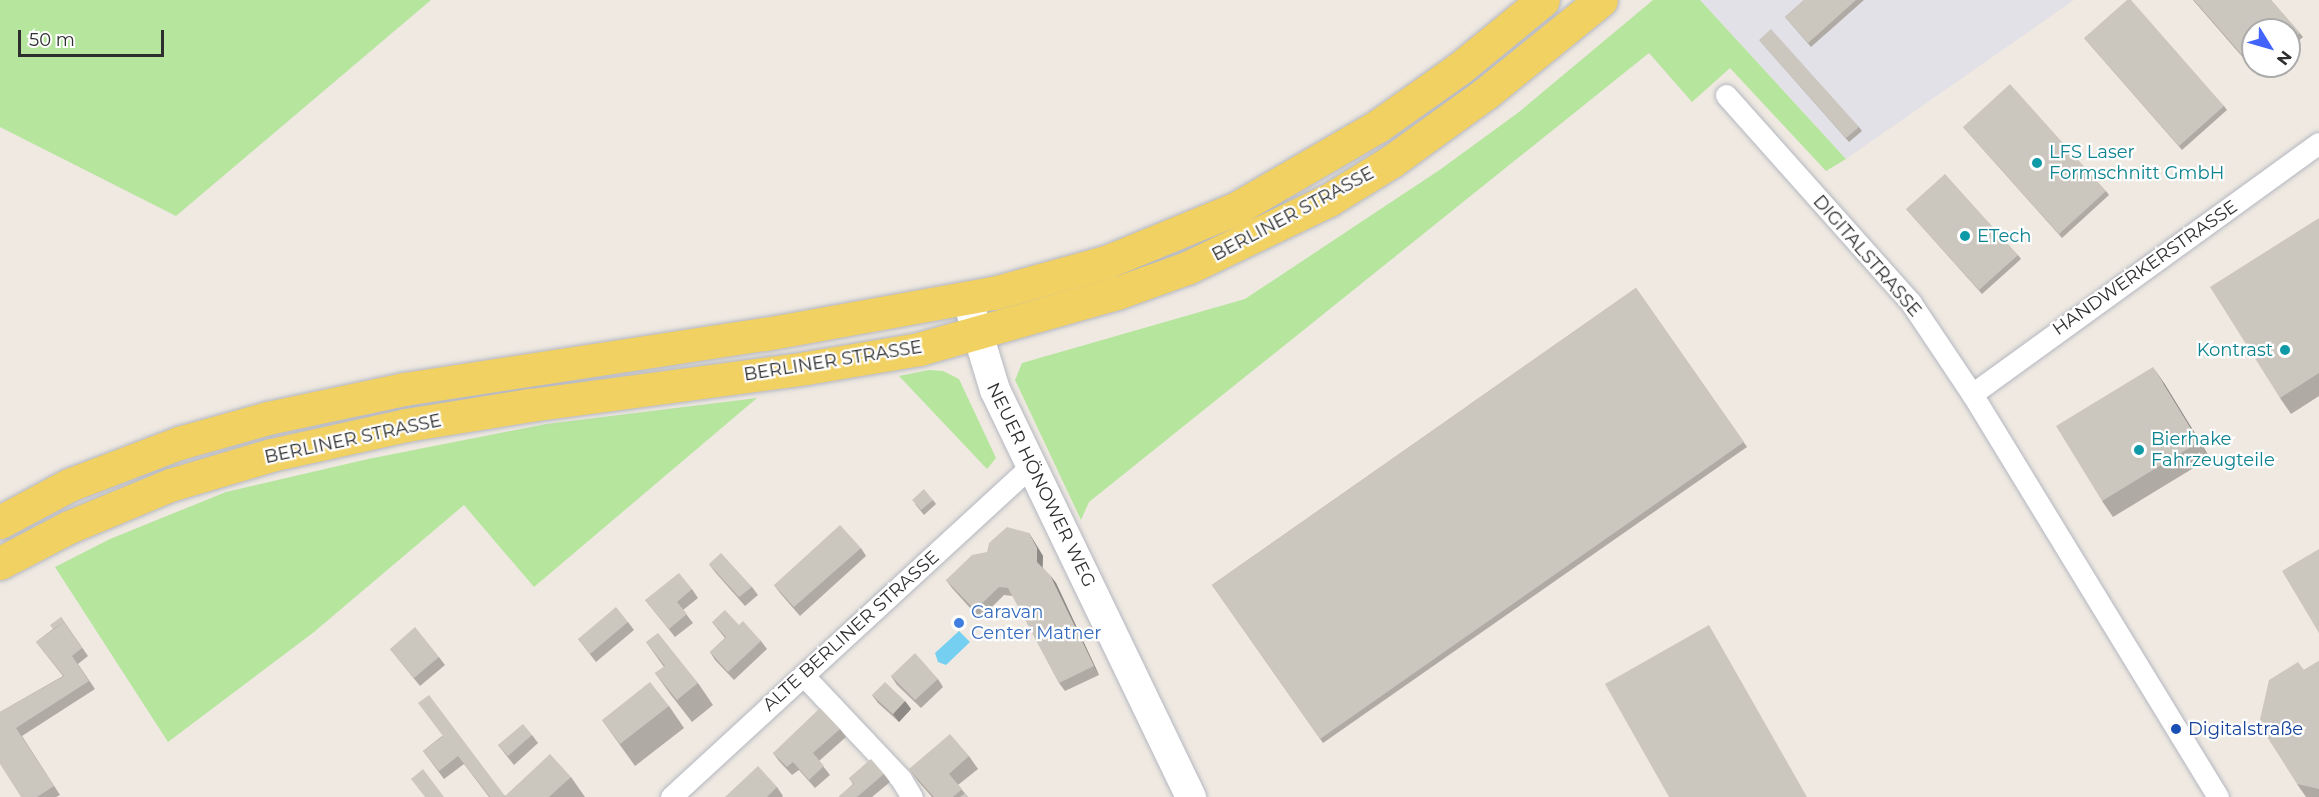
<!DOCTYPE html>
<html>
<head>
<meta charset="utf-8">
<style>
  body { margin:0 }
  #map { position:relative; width:2319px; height:797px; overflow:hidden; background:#efe9e1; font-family:Montserrat,sans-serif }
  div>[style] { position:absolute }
  .industrial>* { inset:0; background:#e3e1e8 }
  .green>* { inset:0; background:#b6e59e }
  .water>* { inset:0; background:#75cff0 }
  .roads { filter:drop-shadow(0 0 2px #b4b7c1) drop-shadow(0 0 2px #b4b7c1) }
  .minor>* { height:21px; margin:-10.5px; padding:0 10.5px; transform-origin:10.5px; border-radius:10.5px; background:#fff }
  .secondary>* { height:30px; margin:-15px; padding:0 15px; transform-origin:15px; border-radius:15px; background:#fff }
  .primary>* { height:33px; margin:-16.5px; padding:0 16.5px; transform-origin:16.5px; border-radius:16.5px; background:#f2d163 }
  .wall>* { inset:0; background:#afaba4 }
  .shaded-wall>* { inset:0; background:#8e8b86 }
  .building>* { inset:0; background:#cbc7bf }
  .dots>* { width:16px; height:16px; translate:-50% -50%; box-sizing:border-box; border:3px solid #fff; border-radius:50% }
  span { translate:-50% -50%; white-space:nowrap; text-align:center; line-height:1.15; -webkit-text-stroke:4.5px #fff; paint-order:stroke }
  .culture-label { font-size:18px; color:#0d838f }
  .left { translate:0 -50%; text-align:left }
  .right { translate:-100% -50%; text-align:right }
  .street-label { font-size:18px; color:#2e2e2e }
  .shop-label { font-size:18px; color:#366cbe }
  .transit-label { font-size:18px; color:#164399 }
  .north { position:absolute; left:2241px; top:18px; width:60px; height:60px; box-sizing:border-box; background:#fff; border:2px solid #ababab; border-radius:50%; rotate:127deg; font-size:16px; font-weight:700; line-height:24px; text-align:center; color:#2e2e2e }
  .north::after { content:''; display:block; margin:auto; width:21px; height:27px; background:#4264fb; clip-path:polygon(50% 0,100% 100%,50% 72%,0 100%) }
  .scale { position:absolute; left:18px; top:30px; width:146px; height:27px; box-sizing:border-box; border:3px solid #2e2e2e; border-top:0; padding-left:8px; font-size:18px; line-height:21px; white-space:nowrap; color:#2e2e2e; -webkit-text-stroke:4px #fff; paint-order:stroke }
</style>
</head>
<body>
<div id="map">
  <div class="industrial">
    <i style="clip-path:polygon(1700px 0,2074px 0,1846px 159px)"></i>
  </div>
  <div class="green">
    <i style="clip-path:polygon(0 0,431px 0,176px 216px,0 127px)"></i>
    <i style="clip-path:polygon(1653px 0,1700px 0,1846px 159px,1826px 171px,1730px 68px,1692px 102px,1649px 53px,1089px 502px,1081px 520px,1015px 380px,1022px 363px,1245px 299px,1441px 169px,1519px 112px)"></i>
    <i style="clip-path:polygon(929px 370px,943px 371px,959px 379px,996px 458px,987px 469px,899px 376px)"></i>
    <i style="clip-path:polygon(757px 398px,534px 587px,464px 505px,314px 632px,168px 742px,55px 567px,110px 539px,226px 492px,368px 459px,546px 424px)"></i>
  </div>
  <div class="water">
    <i style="clip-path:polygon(959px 631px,970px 642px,946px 665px,938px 662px,935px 653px)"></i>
  </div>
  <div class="roads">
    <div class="minor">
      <i style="left:1726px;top:95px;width:278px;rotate:48.3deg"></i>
      <i style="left:1911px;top:303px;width:110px;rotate:56.2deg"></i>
      <i style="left:1972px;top:394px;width:472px;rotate:58.6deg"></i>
      <i style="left:1972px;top:394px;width:428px;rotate:-35.9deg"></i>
      <i style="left:803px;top:675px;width:143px;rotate:46.7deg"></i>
      <i style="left:901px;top:779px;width:21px;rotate:59deg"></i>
      <i style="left:671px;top:797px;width:490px;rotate:-42.6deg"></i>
    </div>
    <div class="secondary">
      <i style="left:967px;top:298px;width:96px;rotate:73.1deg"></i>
      <i style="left:995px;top:390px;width:452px;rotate:64.3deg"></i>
    </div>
    <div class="primary">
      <i style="left:0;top:522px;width:78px;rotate:-28.2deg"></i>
      <i style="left:69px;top:485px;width:118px;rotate:-20.9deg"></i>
      <i style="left:179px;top:443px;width:92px;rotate:-15.7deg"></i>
      <i style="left:268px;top:418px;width:139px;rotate:-12deg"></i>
      <i style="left:404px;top:389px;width:365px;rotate:-8.7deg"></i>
      <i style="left:765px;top:334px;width:233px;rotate:-10.2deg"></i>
      <i style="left:994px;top:293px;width:116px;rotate:-15.5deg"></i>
      <i style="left:1106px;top:262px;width:142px;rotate:-22.4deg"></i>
      <i style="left:1237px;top:208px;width:163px;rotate:-30.2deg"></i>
      <i style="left:1378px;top:126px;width:100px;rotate:-35.3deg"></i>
      <i style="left:1460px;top:68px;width:107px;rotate:-39.3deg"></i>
      <i style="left:0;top:563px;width:78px;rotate:-27.6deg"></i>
      <i style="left:69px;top:527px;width:109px;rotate:-22.6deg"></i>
      <i style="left:170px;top:485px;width:105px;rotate:-16.5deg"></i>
      <i style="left:271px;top:455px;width:138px;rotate:-12.5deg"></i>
      <i style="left:406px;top:425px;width:126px;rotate:-9.2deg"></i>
      <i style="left:530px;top:405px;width:278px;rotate:-7.6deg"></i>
      <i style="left:806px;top:368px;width:115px;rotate:-9.5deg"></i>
      <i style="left:919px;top:349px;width:206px;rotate:-15.8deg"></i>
      <i style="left:1117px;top:293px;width:74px;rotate:-19.7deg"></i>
      <i style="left:1187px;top:268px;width:157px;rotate:-25.6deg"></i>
      <i style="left:1329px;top:200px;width:74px;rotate:-31.8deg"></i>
      <i style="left:1392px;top:161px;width:115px;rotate:-35.8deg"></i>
      <i style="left:1485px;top:94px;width:149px;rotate:-39deg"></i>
    </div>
  </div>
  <div class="wall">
    <i style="clip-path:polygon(1804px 0,1864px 0,1811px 47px,1785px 17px)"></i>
    <i style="clip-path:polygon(2193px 0,2271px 0,2303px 37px,2289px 49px,2289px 30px,2253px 66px,2270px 66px,2259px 76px)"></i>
    <i style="clip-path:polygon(2084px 38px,2224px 106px,2227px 110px,2182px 150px)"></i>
    <i style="clip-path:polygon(1759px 40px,1859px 127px,1862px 131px,1849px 142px)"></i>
    <i style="clip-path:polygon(1963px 127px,2106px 191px,2109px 195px,2062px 238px)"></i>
    <i style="clip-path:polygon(1906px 209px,2018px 255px,2021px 259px,1982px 294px)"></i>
    <i style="clip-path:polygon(2319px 218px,2319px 396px,2291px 414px,2280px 398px)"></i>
    <i style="clip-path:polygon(1636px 288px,1747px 447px,1323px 743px,1212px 585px)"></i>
    <i style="clip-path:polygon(2164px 383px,2210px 458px,2113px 517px,2102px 501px)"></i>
    <i style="clip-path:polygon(933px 500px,936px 504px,924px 515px,915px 504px)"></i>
    <i style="clip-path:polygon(1029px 533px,1043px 556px,1043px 568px,1056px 583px,1099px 675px,1065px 691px,1059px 683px,1013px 596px,1004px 595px,980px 619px,952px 588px,946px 580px,987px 552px)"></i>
    <i style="clip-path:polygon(861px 548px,866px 556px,800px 616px,780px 593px,774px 585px)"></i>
    <i style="clip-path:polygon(709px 564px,752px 587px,758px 595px,745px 606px,715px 572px)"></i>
    <i style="clip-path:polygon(692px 589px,698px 598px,683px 610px,693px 623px,675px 637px,645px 600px)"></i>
    <i style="clip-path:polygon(61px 617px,88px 656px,78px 664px,95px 689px,22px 736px,60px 795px,56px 797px,21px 797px,0 712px,63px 676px,36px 642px,53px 629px)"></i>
    <i style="clip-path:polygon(628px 622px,634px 630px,596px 662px,578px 639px)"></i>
    <i style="clip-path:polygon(712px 622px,739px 625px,761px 641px,767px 649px,734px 680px,715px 660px,710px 652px,725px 638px)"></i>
    <i style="clip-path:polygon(646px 642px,698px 683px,713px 705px,692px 722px,671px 695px,655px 673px,664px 667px)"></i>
    <i style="clip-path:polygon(390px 649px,439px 657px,445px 665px,420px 686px)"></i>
    <i style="clip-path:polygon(2319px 661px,2319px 797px,2306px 797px,2297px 784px,2304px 670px)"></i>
    <i style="clip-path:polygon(891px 676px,938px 679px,943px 687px,921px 708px,897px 685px)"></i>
    <i style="clip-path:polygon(872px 695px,905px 701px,911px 709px,899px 722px,878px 703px)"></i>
    <i style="clip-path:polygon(669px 706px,684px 728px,635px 766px,602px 720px)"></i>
    <i style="clip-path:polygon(840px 729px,846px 737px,819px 761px,830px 775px,815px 788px,799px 770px,792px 775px,779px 761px,773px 753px)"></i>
    <i style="clip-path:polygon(532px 735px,538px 743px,514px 765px,498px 745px)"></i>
    <i style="clip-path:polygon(442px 736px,505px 796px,571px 777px,585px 797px,489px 797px,464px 764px,444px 779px,423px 751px)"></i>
    <i style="clip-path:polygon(969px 756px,978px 769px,958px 785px,968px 797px,932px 797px,918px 781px,909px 769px)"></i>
    <i style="clip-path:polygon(884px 774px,890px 782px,872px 797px,839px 797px,853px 784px,849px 778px)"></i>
    <i style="clip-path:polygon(777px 787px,783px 796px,782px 797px,725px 797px)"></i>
  </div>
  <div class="shaded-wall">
    <i style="clip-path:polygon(2153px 367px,2164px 383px,2210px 458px,2199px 442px)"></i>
    <i style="clip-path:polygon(1029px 533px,1043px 556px,1042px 570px,1037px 562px)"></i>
    <i style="clip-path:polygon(1050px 575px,1056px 583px,1099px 675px,1094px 666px)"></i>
    <i style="clip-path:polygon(905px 701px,911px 709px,899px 722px,893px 714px)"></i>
  </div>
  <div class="building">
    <i style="clip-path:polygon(1804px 0,1856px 0,1808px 43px,1785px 17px)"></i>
    <i style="clip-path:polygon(2127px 0,2131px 0,2224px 106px,2179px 146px,2084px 38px)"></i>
    <i style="clip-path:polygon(2194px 0,2271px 0,2300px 33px,2289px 42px,2289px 30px,2253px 30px,2253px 66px,2262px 66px,2256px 71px)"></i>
    <i style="clip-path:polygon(1771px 29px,1859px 127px,1846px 138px,1759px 40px)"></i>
    <i style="clip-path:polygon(2010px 84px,2106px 191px,2059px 234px,1963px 127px)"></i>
    <i style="clip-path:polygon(1945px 174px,2018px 255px,1979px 290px,1906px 209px)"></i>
    <i style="clip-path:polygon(2319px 218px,2319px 373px,2280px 398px,2210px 287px)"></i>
    <i style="clip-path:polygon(1636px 288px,1744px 442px,1320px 739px,1212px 585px)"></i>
    <i style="clip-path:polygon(2153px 367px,2199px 442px,2102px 501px,2056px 426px)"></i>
    <i style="clip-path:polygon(924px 489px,933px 500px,921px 510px,912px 500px)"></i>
    <i style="clip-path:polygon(840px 525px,861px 548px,794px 607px,774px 585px)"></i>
    <i style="clip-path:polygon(1007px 527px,1029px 533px,1037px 548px,1037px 562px,1050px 575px,1094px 666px,1059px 683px,1008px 588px,999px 587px,975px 610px,946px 580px,972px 555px,987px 552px,989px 543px)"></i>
    <i style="clip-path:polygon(2319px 549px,2319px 633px,2282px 571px)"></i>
    <i style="clip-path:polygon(721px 553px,752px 587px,739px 597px,709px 564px)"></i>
    <i style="clip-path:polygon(679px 573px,692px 589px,677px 602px,687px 614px,669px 629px,645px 600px)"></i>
    <i style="clip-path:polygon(616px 607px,628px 622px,590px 654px,578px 639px)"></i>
    <i style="clip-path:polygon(725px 610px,739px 625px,743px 621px,761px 641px,728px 672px,710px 652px,726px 637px,712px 622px)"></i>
    <i style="clip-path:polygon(61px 617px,66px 625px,64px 622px,53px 629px,50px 625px)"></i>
    <i style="clip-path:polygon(64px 622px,82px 648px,72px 656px,89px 681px,16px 728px,54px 786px,37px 797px,21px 797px,0 764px,0 712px,64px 676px,36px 642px)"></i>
    <i style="clip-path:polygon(1709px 625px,1807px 797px,1669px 797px,1605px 684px)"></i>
    <i style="clip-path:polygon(415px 627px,439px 657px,414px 678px,390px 649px)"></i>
    <i style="clip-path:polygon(658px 633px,698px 683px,677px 700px,655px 673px,665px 666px,646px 642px)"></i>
    <i style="clip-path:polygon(915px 653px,938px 679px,915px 700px,891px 676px)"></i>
    <i style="clip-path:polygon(2319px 661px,2319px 789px,2297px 784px,2259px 724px,2269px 680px,2298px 662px,2304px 670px)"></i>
    <i style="clip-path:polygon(650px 682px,669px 706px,620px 744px,602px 720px)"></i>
    <i style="clip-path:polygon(885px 682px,905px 701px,893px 714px,872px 695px)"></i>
    <i style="clip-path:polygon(429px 695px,505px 796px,504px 797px,490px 797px,458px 756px,439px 771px,423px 751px,443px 736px,418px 703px)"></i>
    <i style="clip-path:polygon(820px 708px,840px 729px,813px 753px,824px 766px,809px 780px,793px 762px,787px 767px,773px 753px)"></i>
    <i style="clip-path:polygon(523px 724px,532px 735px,508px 756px,498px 745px)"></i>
    <i style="clip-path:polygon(950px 734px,969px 756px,949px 774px,962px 789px,953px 797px,934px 797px,909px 769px)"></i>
    <i style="clip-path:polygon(550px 754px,571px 777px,549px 797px,504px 797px)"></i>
    <i style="clip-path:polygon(871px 759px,884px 774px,857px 797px,840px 797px,839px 796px,854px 784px,849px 778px)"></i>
    <i style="clip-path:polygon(758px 766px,777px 787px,767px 797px,725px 797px)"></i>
    <i style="clip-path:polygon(423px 769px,444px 797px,425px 797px,411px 779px)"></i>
    <i style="clip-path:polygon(965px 793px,968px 797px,960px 797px)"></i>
  </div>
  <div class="dots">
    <i style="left:2037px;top:163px;background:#0f9aa8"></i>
    <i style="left:1965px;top:236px;background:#0f9aa8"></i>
    <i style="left:2285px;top:350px;background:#0f9aa8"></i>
    <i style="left:2139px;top:450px;background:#0f9aa8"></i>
    <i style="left:959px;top:623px;background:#3f7fe0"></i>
    <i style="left:2176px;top:729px;background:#1a4fb4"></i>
  </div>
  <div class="culture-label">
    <span class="left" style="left:2049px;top:163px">LFS Laser<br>Formschnitt GmbH</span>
    <span class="left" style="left:1977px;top:236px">ETech</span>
    <span class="right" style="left:2273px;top:350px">Kontrast</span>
    <span class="left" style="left:2151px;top:450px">Bierhake<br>Fahrzeugteile</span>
  </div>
  <div class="street-label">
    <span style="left:1293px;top:214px;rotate:-28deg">BERLINER STRASSE</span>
    <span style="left:1867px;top:256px;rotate:49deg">DIGITALSTRASSE</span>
    <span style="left:2145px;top:268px;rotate:-35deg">HANDWERKERSTRASSE</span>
    <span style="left:833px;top:361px;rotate:-9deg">BERLINER STRASSE</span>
    <span style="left:353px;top:439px;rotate:-12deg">BERLINER STRASSE</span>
    <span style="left:1041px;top:485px;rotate:64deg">NEUER HÖNOWER WEG</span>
    <span style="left:851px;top:631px;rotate:-42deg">ALTE BERLINER STRASSE</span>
  </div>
  <div class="shop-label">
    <span class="left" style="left:971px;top:623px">Caravan<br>Center Matner</span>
  </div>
  <div class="transit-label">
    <span class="left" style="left:2188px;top:729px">Digitalstraße</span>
  </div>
  <div class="north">N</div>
  <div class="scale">50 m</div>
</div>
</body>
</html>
